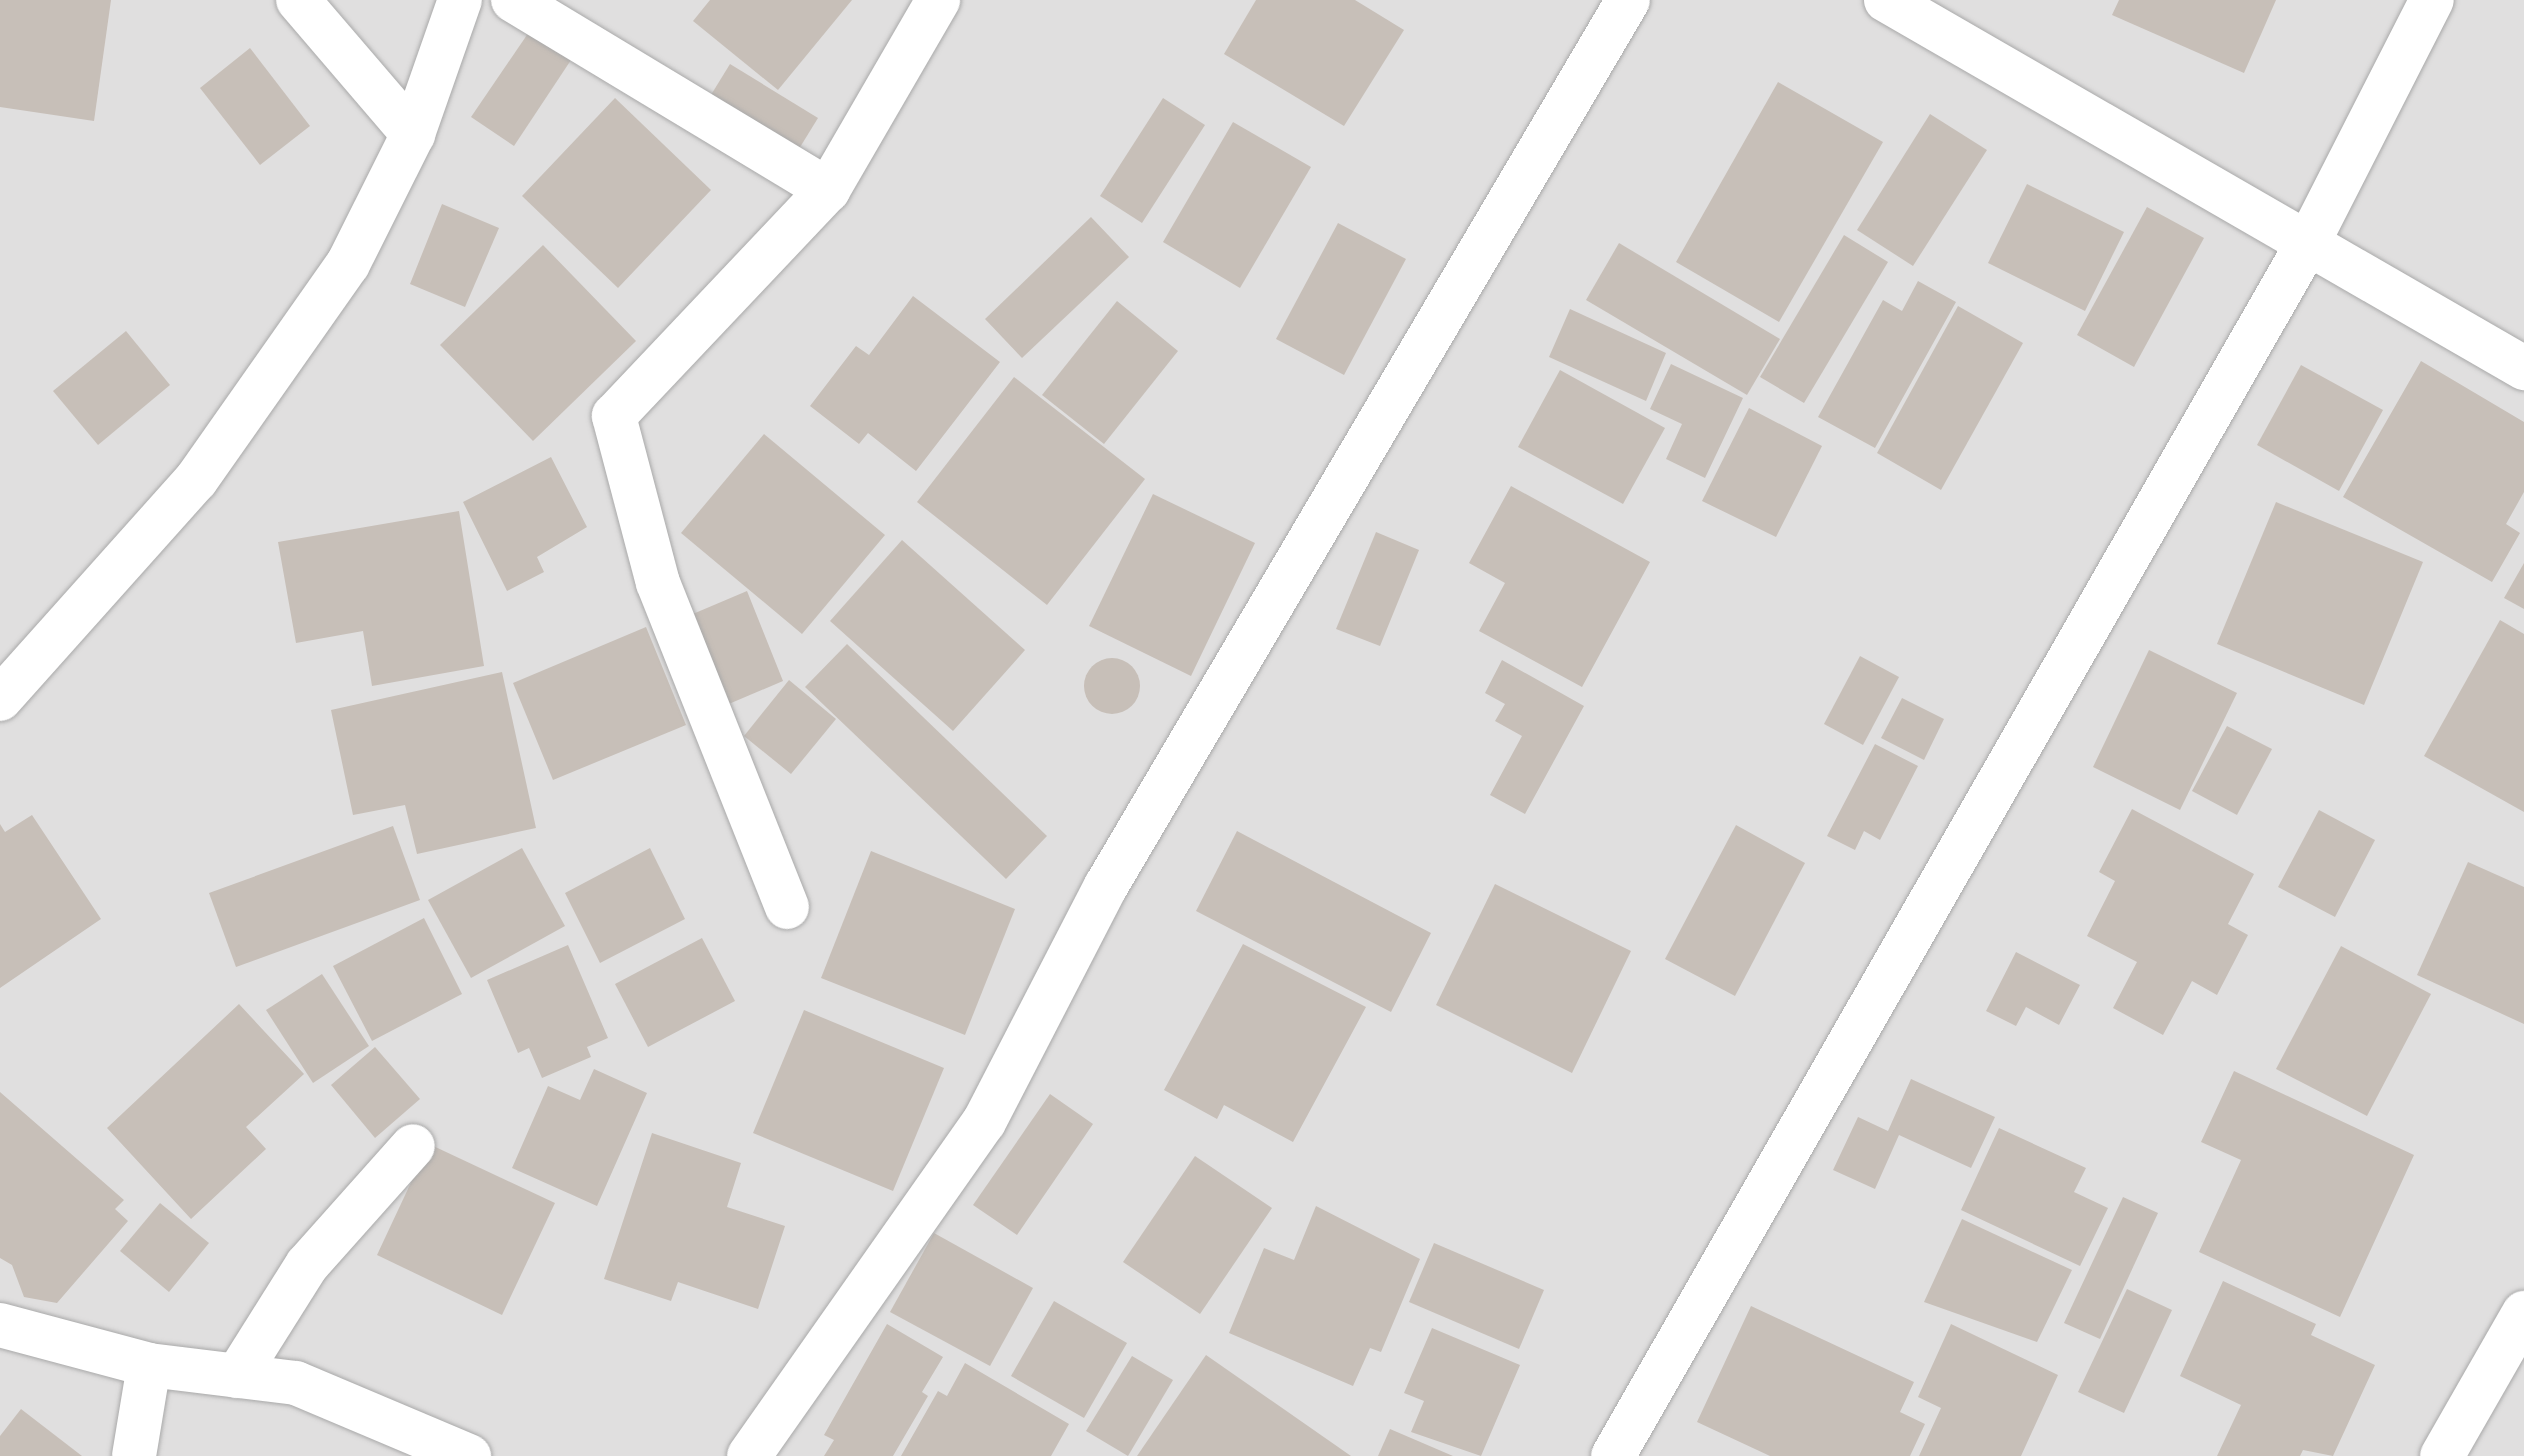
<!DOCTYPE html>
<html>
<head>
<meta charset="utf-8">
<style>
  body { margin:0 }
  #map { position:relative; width:2524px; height:1456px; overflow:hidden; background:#f2efe9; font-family:"PT Sans Narrow",sans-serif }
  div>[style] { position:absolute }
  .residential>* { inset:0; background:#e0dfdf }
  .building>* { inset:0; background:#c7bfb8 }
  .round { border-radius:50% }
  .roads { filter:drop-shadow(0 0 2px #a9a9a9) drop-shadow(0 0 2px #a9a9a9) }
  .minor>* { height:44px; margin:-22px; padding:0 22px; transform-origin:22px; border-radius:22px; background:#fff }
  .tertiary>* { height:44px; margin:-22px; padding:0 22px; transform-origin:22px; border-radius:22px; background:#fff }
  span { translate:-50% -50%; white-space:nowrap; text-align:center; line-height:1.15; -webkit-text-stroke:8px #fff; paint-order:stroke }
</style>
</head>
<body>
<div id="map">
  <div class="residential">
    <i style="clip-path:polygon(0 0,2524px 0,2524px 1456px,0 1456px)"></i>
  </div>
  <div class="building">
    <i style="clip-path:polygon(0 0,111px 0,94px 121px,0 107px)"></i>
    <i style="clip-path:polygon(710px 0,852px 0,778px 90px,693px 21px)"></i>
    <i style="clip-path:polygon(1256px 0,1355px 0,1404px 30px,1344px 126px,1224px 54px)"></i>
    <i style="clip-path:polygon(2119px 0,2276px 0,2244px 73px,2112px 15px)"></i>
    <i style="clip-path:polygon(529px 32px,571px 60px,514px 146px,471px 117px)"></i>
    <i style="clip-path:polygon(250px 48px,310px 126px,260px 165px,200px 88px)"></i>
    <i style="clip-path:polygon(730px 64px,818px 118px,794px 157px,706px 103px)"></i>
    <i style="clip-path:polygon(1778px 82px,1883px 142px,1779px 322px,1676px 262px)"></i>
    <i style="clip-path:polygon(615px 98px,711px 190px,618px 288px,522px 196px)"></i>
    <i style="clip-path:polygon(1163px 98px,1205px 125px,1142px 223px,1100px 196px)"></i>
    <i style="clip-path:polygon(1930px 114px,1987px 150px,1913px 266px,1857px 230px)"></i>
    <i style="clip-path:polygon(1233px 122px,1311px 167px,1240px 288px,1163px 242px)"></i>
    <i style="clip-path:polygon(2027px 184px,2124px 232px,2085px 311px,1988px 263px)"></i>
    <i style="clip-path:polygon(442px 204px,499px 228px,465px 307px,410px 284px)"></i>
    <i style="clip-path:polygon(2147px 207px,2204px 238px,2134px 367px,2077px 335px)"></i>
    <i style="clip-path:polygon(1091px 217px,1129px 257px,1022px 358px,985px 319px)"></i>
    <i style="clip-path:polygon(1338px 223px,1406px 259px,1344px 375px,1276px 339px)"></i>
    <i style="clip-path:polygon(1844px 235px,1888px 262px,1804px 403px,1760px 377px)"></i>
    <i style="clip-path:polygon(1619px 243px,1780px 339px,1747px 395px,1586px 300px)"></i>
    <i style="clip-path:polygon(543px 245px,636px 341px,533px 441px,440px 345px)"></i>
    <i style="clip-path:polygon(1918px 281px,1956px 302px,1875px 448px,1818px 417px,1883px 300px,1902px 311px)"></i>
    <i style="clip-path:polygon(913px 296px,1000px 362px,916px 471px,868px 433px,859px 444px,810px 406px,856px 346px,869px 355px)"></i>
    <i style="clip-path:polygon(1117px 301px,1178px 351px,1104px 444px,1042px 395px)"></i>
    <i style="clip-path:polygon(1958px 306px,2023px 343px,1941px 490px,1877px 453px)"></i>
    <i style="clip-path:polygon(1570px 309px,1666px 353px,1646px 401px,1549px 357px)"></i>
    <i style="clip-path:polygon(126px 331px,170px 385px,98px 445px,53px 391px)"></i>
    <i style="clip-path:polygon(2421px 361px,2524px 422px,2524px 492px,2506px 524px,2520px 533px,2492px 582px,2343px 497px)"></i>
    <i style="clip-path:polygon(1671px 364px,1743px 398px,1705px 478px,1666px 459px,1682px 424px,1650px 409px)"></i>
    <i style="clip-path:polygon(2301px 365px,2383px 410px,2339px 491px,2257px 445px)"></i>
    <i style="clip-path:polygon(1560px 370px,1665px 428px,1623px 504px,1518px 447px)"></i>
    <i style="clip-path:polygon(1014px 377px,1145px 479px,1047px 605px,917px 502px)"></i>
    <i style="clip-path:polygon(1749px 408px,1822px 446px,1776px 537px,1702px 501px)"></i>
    <i style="clip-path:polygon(764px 434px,885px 535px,802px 634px,681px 533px)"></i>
    <i style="clip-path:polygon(551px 457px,587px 527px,537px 557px,544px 572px,507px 591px,463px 502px)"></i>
    <i style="clip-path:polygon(1511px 486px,1650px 562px,1582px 687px,1479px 631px,1505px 583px,1469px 563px)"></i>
    <i style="clip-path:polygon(1153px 494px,1255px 543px,1191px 676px,1089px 626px)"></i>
    <i style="clip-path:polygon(2276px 502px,2423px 562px,2364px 705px,2217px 644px)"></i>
    <i style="clip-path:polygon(459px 511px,484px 666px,372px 686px,363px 631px,296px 643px,278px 542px)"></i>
    <i style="clip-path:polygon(1376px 532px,1419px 550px,1380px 646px,1336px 629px)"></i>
    <i style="clip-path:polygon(902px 540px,1025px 650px,953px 731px,830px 621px)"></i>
    <i style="clip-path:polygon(2524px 563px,2524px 609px,2504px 598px)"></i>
    <i style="clip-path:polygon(747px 591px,783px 681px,717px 709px,681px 619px)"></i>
    <i style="clip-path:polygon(2500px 620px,2524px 634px,2524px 812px,2424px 756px)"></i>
    <i style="clip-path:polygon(646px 627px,686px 725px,553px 780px,513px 683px)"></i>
    <i style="clip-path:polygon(847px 644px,1047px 836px,1006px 879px,805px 687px)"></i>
    <i style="clip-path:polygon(2149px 650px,2237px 693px,2180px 810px,2093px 767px)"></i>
    <i style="clip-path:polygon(1860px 656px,1899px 677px,1863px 745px,1824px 724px)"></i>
    <i class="round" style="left:1084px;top:658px;width:56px;height:56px"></i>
    <i style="clip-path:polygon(1502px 660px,1584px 706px,1525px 814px,1490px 795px,1522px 736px,1495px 721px,1505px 704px,1485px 693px)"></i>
    <i style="clip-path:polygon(502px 672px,536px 828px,417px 854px,405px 805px,353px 815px,331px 710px)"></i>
    <i style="clip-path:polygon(789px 680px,836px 719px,791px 774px,744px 736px)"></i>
    <i style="clip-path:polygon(1902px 698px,1944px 719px,1924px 760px,1881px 738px)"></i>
    <i style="clip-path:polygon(2227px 726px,2272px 749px,2237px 815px,2192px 791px)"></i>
    <i style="clip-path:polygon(1875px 744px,1918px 766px,1880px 840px,1864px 831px,1855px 850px,1827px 836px)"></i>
    <i style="clip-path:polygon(2132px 809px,2254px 874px,2228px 924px,2248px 935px,2217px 995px,2192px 981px,2163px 1035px,2113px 1008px,2137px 962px,2087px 936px,2115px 881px,2099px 872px)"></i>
    <i style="clip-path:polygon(2319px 810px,2375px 840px,2335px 917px,2278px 887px)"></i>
    <i style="clip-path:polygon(32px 815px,101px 919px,0 988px,0 824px,5px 832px)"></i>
    <i style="clip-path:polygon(1736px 825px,1805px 863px,1735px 996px,1665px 959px)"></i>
    <i style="clip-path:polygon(393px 826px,420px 900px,236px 967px,209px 893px)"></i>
    <i style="clip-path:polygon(1237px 831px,1431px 933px,1391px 1012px,1196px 911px)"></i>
    <i style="clip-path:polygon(522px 848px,565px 926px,471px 978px,428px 900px)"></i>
    <i style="clip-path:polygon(650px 848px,685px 919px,600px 963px,565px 893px)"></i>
    <i style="clip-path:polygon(871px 851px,1015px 909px,965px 1035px,821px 978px)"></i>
    <i style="clip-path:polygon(2468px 862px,2524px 887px,2524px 1024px,2417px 975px)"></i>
    <i style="clip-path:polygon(1495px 884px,1631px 951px,1572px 1073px,1436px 1005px)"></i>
    <i style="clip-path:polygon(424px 918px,462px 994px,372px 1041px,333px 966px)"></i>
    <i style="clip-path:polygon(702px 938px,735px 1001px,648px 1047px,615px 984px)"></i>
    <i style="clip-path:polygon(1243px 944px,1366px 1007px,1293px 1142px,1224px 1105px,1217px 1119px,1164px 1090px)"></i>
    <i style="clip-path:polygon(568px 945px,608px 1038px,587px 1047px,591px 1057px,542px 1078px,529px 1048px,518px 1053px,487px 980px)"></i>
    <i style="clip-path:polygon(2341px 946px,2431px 994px,2367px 1116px,2276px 1069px)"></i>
    <i style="clip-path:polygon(2016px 952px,2080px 985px,2059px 1025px,2026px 1007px,2016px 1026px,1986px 1011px)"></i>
    <i style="clip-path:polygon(322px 974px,369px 1046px,313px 1083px,266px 1010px)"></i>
    <i style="clip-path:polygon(239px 1004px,304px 1074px,246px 1127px,266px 1149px,191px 1219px,107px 1128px)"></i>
    <i style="clip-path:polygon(804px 1010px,944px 1068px,893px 1191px,753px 1133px)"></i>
    <i style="clip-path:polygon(375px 1047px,420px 1099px,375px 1138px,331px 1085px)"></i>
    <i style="clip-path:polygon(594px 1069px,647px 1093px,597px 1206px,512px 1168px,548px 1086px,580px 1100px)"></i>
    <i style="clip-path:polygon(2234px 1071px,2414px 1155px,2340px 1317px,2199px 1252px,2241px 1160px,2201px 1142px)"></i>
    <i style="clip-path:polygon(1911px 1079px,1995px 1117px,1971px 1168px,1899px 1135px,1875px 1189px,1833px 1170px,1858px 1117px,1888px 1131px)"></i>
    <i style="clip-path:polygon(0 1092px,124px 1200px,115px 1209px,128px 1221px,57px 1303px,24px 1297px,12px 1265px,0 1258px)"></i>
    <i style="clip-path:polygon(1050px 1094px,1093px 1124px,1017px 1235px,973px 1205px)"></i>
    <i style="clip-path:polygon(1999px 1128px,2086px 1168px,2074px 1192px,2108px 1208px,2080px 1266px,1961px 1210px)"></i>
    <i style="clip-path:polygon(652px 1133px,741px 1163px,727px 1207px,785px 1226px,758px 1309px,678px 1282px,671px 1301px,604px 1279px)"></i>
    <i style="clip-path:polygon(429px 1144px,555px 1203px,502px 1315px,377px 1255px)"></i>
    <i style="clip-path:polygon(1195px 1156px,1272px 1208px,1200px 1314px,1123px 1262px)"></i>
    <i style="clip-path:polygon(2123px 1197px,2158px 1213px,2100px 1339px,2064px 1323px)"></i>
    <i style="clip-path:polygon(160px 1203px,209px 1243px,169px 1292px,120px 1251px)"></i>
    <i style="clip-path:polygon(1316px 1206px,1420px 1259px,1381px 1352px,1370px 1348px,1353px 1386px,1229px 1333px,1264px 1248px,1294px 1260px)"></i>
    <i style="clip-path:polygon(1962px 1219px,2072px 1270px,2037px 1342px,1924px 1302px)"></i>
    <i style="clip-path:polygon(934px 1233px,1033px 1288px,990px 1366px,890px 1312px)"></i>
    <i style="clip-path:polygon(1434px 1243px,1544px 1290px,1519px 1349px,1409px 1302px)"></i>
    <i style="clip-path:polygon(2223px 1281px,2316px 1324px,2311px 1335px,2375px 1365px,2333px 1456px,2303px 1450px,2300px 1456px,2217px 1456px,2241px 1405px,2180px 1376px)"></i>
    <i style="clip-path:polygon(2127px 1289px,2172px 1310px,2124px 1413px,2078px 1392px)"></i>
    <i style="clip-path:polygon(1054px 1301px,1127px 1343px,1084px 1418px,1011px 1376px)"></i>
    <i style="clip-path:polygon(1751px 1306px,1914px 1382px,1900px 1412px,1925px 1424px,1910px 1456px,1770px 1456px,1697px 1422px)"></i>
    <i style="clip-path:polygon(887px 1324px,943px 1357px,922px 1392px,928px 1396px,893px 1456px,824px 1456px,834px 1440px,824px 1435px)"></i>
    <i style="clip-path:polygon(1951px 1324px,2058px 1375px,2021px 1456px,1919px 1456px,1941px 1408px,1918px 1397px)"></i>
    <i style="clip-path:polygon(1432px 1328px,1520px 1365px,1481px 1456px,1411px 1432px,1424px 1401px,1404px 1393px)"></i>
    <i style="clip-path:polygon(1206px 1355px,1351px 1456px,1137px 1456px)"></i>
    <i style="clip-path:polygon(1132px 1356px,1173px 1380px,1128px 1456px,1086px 1431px)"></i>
    <i style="clip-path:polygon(965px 1363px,1069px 1424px,1051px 1456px,901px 1456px,938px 1391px,947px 1396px)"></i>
    <i style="clip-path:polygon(21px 1409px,82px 1456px,0 1456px,0 1436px)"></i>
    <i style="clip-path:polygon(1390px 1429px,1453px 1456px,1378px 1456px)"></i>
  </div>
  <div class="roads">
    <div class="minor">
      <i style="left:298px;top:0;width:177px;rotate:49.4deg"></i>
      <i style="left:513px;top:0;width:368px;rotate:31.1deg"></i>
      <i style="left:787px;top:907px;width:349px;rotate:-111.7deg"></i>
      <i style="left:658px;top:583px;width:173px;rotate:-104.8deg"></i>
      <i style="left:614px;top:416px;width:311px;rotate:-46.6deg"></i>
      <i style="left:828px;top:190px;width:220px;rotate:-59.9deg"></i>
      <i style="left:0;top:1325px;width:154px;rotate:15deg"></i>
      <i style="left:149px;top:1365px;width:148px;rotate:7deg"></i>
      <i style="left:296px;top:1383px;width:188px;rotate:22.9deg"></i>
      <i style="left:237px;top:1376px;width:131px;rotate:-57.8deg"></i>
      <i style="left:307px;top:1265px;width:159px;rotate:-48.3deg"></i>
      <i style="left:134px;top:1456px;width:92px;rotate:-80.6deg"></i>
      <i style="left:749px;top:1456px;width:408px;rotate:-54.9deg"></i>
      <i style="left:984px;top:1122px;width:266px;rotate:-62.7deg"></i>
      <i style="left:1106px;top:886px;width:1028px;rotate:-59.49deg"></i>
      <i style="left:1613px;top:1456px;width:1402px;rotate:-60.2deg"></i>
      <i style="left:2310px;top:239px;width:268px;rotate:-63deg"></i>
      <i style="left:2442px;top:1456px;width:165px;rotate:-60.2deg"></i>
    </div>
    <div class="tertiary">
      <i style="left:1886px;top:0;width:737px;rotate:29.98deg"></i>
      <i style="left:0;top:699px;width:294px;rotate:-48.2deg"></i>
      <i style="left:196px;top:480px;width:264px;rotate:-54.9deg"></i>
      <i style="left:348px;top:264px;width:145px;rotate:-63.4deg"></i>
      <i style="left:413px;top:134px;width:142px;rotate:-70.7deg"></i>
    </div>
  </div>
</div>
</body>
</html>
